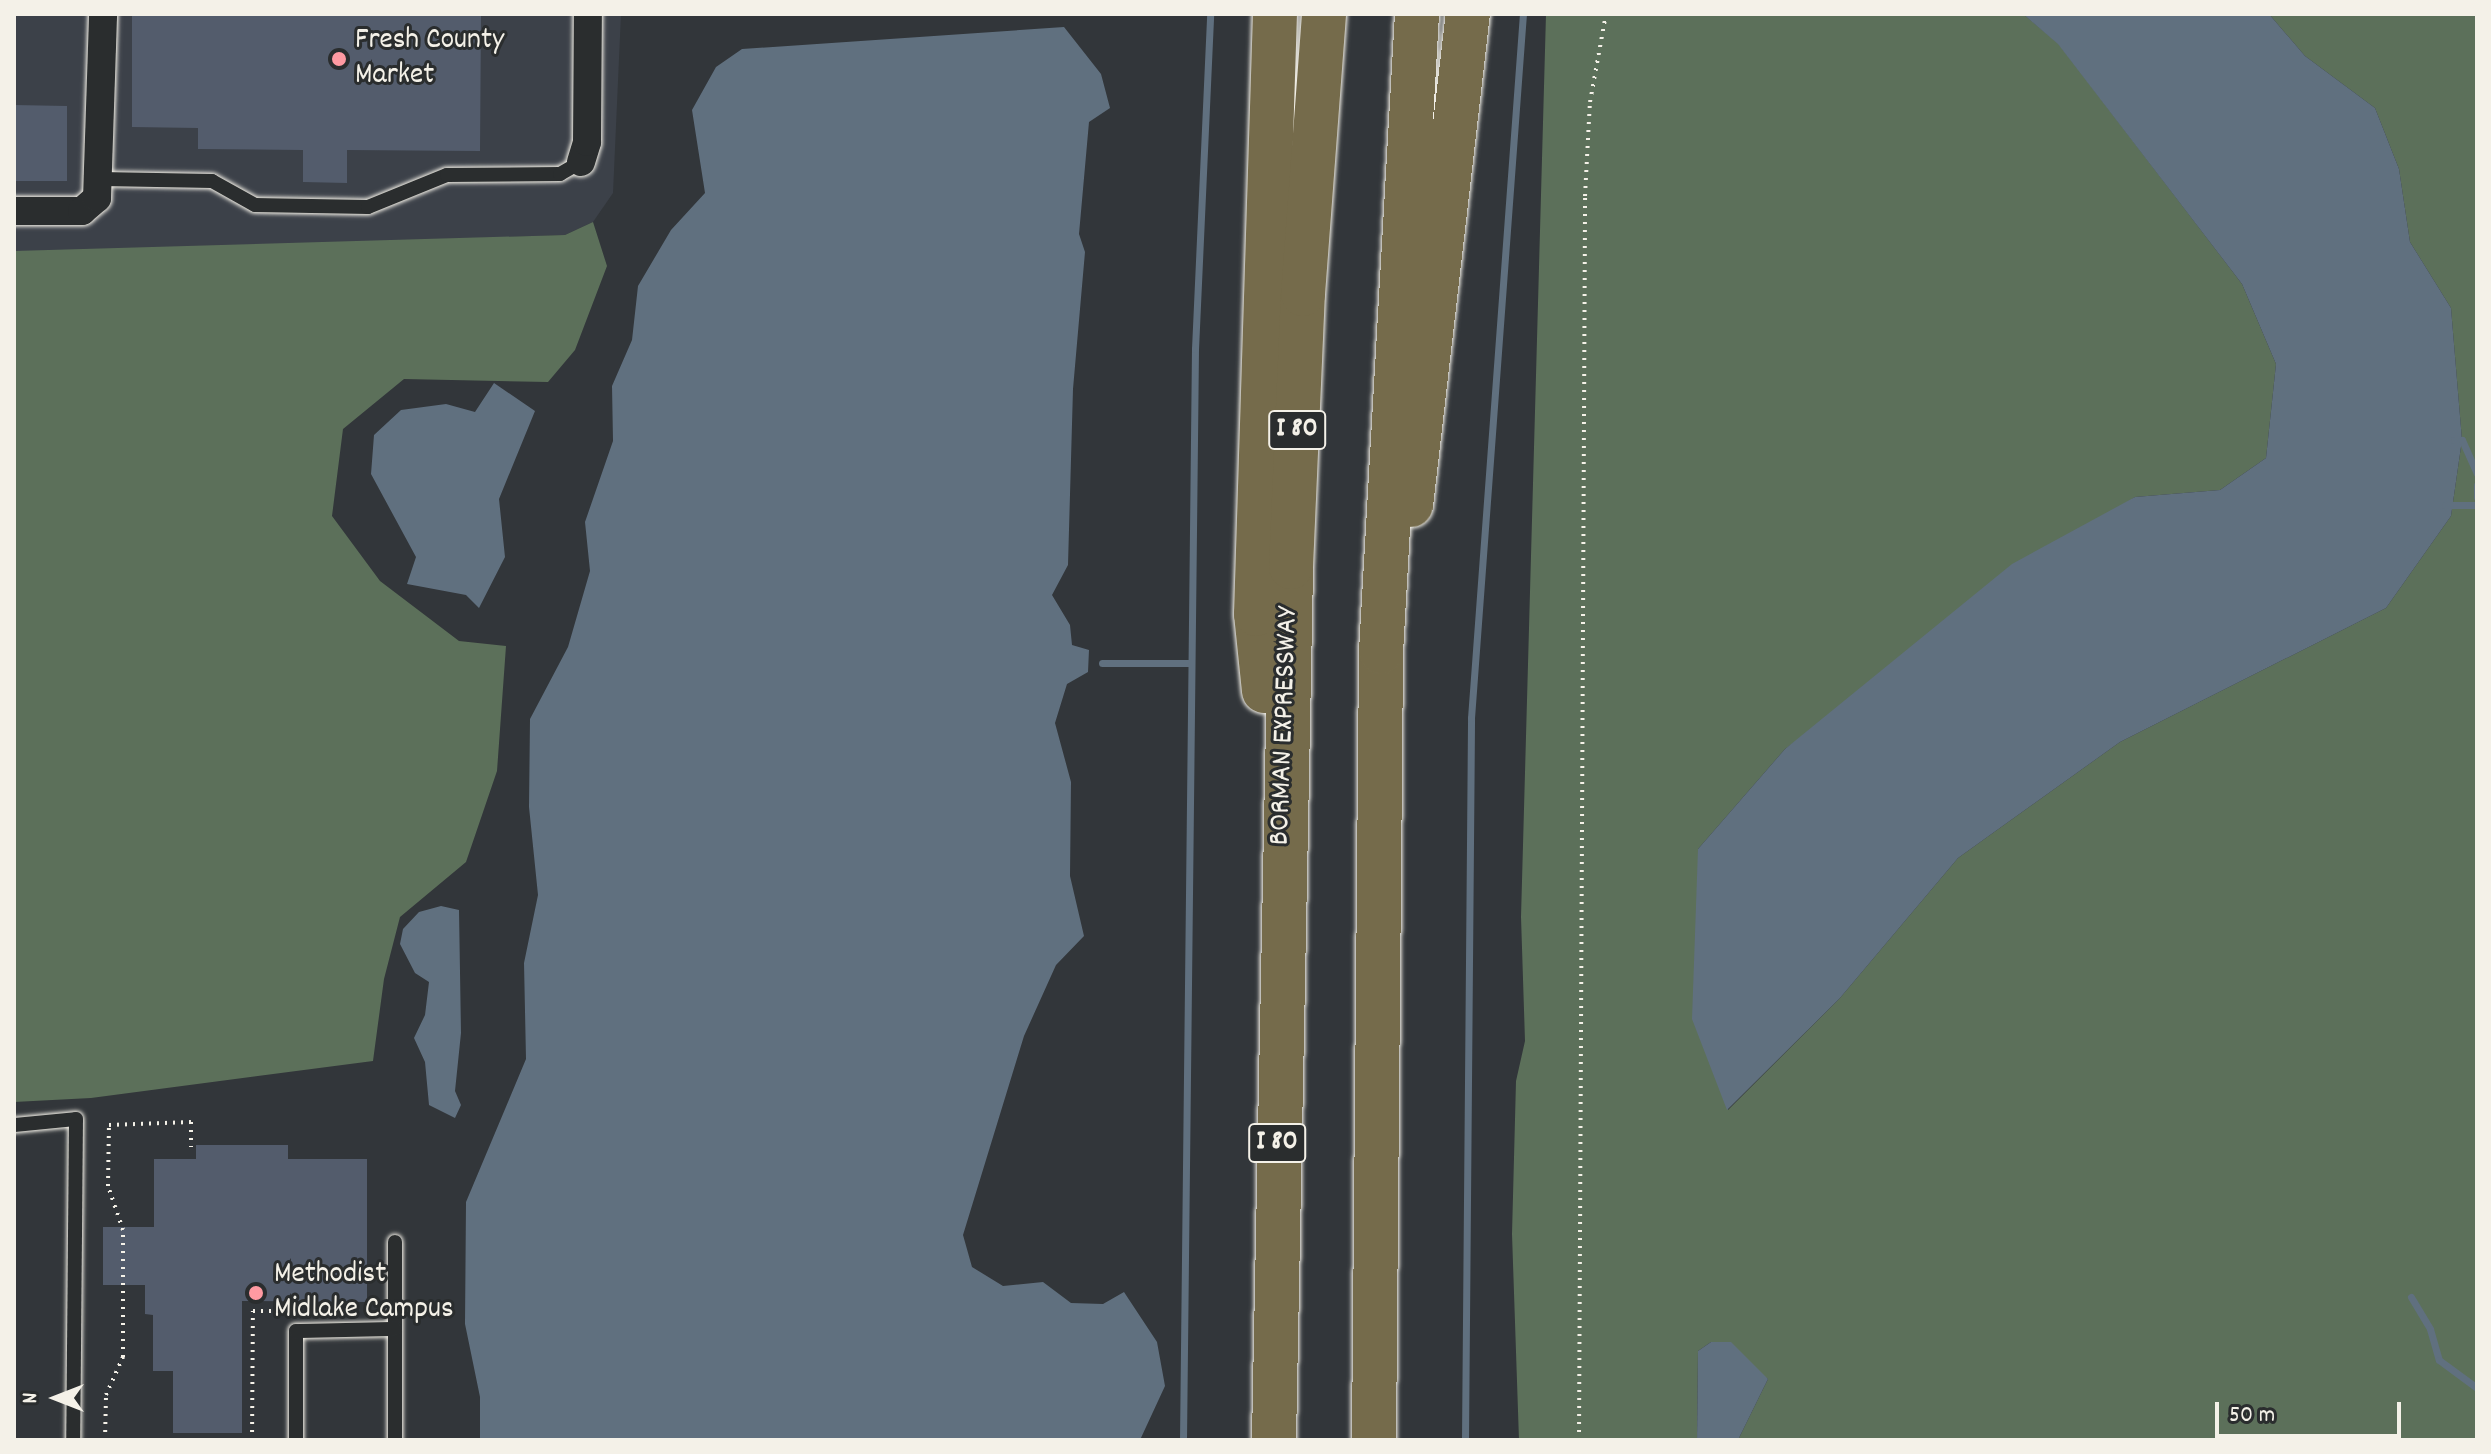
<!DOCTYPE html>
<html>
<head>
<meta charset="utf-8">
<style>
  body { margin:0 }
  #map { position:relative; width:2491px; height:1454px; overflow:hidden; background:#32363a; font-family:Dekko,sans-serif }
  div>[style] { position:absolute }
  .built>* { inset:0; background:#3c4149 }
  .green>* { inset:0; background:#5c705a }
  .water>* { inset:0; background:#60707f }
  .stream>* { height:7px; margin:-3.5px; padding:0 3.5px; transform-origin:3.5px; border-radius:3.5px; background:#60707f }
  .building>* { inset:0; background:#535c6c }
  .path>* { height:4px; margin-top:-2px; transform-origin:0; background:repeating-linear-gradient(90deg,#f4f1e8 0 2px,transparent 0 8px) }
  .roads { filter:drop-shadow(0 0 2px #f4f1e8) drop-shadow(0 0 2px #f4f1e8) }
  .service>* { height:14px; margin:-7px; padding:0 7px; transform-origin:7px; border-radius:7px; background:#2a2d2e }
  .minor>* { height:28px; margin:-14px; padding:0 14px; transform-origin:14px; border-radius:14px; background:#2a2d2e }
  .motorway>* { height:44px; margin:-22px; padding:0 22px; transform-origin:22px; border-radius:22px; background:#756b4b }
  .dots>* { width:22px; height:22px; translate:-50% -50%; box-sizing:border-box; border:4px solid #2a2d2e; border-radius:50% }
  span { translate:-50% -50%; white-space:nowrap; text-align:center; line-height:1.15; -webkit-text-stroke:6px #2a2d2e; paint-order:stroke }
  .shield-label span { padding:2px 6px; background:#2a2d2e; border:2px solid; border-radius:6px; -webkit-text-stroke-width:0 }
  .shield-label { font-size:28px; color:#f4f1e8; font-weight:700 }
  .poi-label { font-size:30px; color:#f4f1e8 }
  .left { translate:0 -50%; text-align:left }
  .street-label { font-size:30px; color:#f4f1e8 }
  .frame { position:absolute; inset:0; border:16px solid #f4f1e8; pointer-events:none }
  .north { position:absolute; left:16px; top:1358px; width:80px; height:80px; -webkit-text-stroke:6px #2a2d2e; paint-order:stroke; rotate:270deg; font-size:22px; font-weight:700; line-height:32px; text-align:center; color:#f4f1e8 }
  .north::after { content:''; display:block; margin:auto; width:28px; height:36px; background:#f4f1e8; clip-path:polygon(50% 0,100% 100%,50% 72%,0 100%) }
  .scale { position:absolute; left:2215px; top:1402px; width:186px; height:36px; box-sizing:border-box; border:4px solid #f4f1e8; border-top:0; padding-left:10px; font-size:24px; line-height:28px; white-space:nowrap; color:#f4f1e8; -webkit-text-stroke:6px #2a2d2e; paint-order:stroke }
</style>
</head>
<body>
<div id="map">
  <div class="built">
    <i style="clip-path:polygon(14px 14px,621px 14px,613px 193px,593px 222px,565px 235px,14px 254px)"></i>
  </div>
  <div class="green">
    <i style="clip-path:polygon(1546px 14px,2023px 14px,2058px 43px,2242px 284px,2276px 364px,2266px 458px,2220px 490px,2135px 497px,1785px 749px,1698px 849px,1728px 1110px,1840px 998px,1958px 858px,2120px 742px,2386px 608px,2451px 516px,2462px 440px,2451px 308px,2410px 242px,2399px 169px,2375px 108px,2305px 56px,2269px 14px,2477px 14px,2477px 1440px,1738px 1440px,1768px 1379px,1711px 1342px,1698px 1351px,1697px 1440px,1519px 1440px,1512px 1234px,1516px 1081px,1525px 1041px,1521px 917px)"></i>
    <i style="clip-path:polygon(593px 222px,607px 266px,575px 350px,548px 382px,404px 379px,343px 429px,332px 516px,380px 581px,459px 641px,506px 646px,497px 771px,466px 862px,400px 917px,384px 979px,373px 1061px,91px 1098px,14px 1102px,14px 251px,565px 235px)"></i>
  </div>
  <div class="water">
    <i style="clip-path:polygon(2023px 14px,2269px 14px,2305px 56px,2375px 108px,2399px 169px,2410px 242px,2451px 308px,2462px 440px,2451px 516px,2386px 608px,2120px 742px,1958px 858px,1840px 998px,1727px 1110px,1692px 1019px,1698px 849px,1785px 749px,2012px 564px,2135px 497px,2220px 490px,2266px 458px,2276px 364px,2242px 284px,2058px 44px)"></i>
    <i style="clip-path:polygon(1064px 27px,1101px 74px,1110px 108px,1089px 122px,1079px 234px,1085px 252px,1073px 389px,1068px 565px,1052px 595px,1070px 625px,1072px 645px,1089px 650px,1088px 672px,1067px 684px,1055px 723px,1071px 782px,1070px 876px,1084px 936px,1056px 965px,1024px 1036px,963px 1235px,972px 1267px,1003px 1286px,1043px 1282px,1071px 1303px,1103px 1304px,1124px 1292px,1157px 1342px,1165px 1386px,1140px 1440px,480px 1440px,480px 1397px,465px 1324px,466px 1202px,526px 1059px,524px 963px,538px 895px,529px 807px,530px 719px,568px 647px,590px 571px,585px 522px,613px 441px,612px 386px,632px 340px,638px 286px,671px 230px,705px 193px,692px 110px,716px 67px,742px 49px)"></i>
    <i style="clip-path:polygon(494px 383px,535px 411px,499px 499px,505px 557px,479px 608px,466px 595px,407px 584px,416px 557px,371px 474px,374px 435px,401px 410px,446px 404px,475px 412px)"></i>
    <i style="clip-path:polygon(441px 906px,459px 910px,461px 1033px,455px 1091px,461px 1105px,455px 1118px,429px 1105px,425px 1062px,414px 1038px,425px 1015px,429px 982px,415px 973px,400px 944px,403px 929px,419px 912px)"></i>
    <i style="clip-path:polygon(1711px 1342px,1731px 1342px,1768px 1379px,1738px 1440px,1697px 1440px,1698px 1351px)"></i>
  </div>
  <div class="stream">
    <i style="left:2454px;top:440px;width:8px"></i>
    <i style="left:2462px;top:440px;width:37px;rotate:66deg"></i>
    <i style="left:2477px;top:485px;width:12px;rotate:90deg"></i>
    <i style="left:2445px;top:505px;width:32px"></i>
    <i style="left:1102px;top:663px;width:89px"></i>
    <i style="left:2411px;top:1297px;width:37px;rotate:59deg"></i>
    <i style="left:2430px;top:1329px;width:32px;rotate:74deg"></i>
    <i style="left:2439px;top:1360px;width:47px;rotate:36.4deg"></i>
    <i style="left:1183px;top:1440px;width:1091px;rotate:-89.37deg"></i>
    <i style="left:1195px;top:349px;width:335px;rotate:-87.4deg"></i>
    <i style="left:1465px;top:1440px;width:722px;rotate:-89.52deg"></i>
    <i style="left:1471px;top:718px;width:706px;rotate:-85.78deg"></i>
  </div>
  <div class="building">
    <i style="clip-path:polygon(132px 14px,481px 14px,480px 151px,347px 150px,347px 183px,303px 182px,303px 150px,198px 149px,198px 128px,132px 127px)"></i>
    <i style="clip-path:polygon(14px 105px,67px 106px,67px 181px,14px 181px)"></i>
    <i style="clip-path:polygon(196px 1145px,288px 1145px,288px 1159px,367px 1159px,367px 1302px,242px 1301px,242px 1433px,173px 1433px,173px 1371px,153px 1371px,153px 1315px,145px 1314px,145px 1285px,103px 1285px,103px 1227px,154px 1227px,154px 1159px,196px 1159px)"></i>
  </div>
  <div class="path">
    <i style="left:105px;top:1440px;width:45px;rotate:-88.7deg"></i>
    <i style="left:106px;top:1395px;width:42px;rotate:-65.9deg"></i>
    <i style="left:123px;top:1357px;width:127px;rotate:-90deg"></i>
    <i style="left:123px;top:1230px;width:46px;rotate:-108.8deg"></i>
    <i style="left:108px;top:1186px;width:61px;rotate:-89.1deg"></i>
    <i style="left:109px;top:1125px;width:82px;rotate:-2.1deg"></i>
    <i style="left:191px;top:1122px;width:25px;rotate:90deg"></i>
    <i style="left:252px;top:1440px;width:129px;rotate:-89.6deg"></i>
    <i style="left:253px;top:1311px;width:41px"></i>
    <i style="left:1579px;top:1440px;width:1244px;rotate:-89.72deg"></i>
    <i style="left:1585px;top:196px;width:94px;rotate:-87deg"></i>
    <i style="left:1590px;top:102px;width:89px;rotate:-79.7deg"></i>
  </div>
  <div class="roads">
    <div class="service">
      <i style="left:101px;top:179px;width:111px;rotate:1deg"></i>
      <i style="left:212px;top:181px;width:49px;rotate:29.2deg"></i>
      <i style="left:255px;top:205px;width:113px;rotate:1deg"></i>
      <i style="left:368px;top:207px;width:85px;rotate:-22.1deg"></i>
      <i style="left:447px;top:175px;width:113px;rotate:-0.5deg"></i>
      <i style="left:560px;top:174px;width:24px;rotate:-30deg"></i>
      <i style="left:14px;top:1125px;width:62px;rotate:-5.5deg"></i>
      <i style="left:76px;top:1119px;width:321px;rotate:90.5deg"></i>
      <i style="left:395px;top:1242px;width:198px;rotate:90deg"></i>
      <i style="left:296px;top:1440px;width:109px;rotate:-90deg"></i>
      <i style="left:296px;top:1331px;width:99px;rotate:-1.2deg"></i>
    </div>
    <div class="minor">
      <i style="left:581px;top:162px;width:21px;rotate:-73deg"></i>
      <i style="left:587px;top:142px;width:128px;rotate:-89.6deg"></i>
      <i style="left:14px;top:211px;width:68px"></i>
      <i style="left:82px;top:211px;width:20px;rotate:-41deg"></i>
      <i style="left:97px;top:198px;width:184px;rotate:-88.1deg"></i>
    </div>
    <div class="motorway">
      <i style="left:1411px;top:505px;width:494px;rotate:-83.4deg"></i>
      <i style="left:1264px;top:691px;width:77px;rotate:-95.9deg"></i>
      <i style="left:1256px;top:614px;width:600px;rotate:-88.19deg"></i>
      <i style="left:1274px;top:1440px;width:873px;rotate:-88.88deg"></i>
      <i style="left:1291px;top:567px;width:273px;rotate:-87.5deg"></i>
      <i style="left:1303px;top:294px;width:281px;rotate:-85.7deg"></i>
      <i style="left:1374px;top:1440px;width:788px;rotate:-89.49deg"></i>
      <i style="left:1381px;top:652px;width:639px;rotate:-86.77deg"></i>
    </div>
  </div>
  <div class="dots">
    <i style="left:339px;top:59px;background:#ff9aa2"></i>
    <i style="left:256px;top:1293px;background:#ff9aa2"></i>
  </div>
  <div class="shield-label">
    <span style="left:1297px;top:430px">I 80</span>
    <span style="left:1277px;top:1143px">I 80</span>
  </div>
  <div class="poi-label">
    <span class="left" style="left:355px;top:59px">Fresh County<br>Market</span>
    <span class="left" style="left:274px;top:1293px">Methodist<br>Midlake Campus</span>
  </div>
  <div class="street-label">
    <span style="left:1286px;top:726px;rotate:-88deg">BORMAN EXPRESSWAY</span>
  </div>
  <div class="frame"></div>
  <div class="north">N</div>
  <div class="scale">50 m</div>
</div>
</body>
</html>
